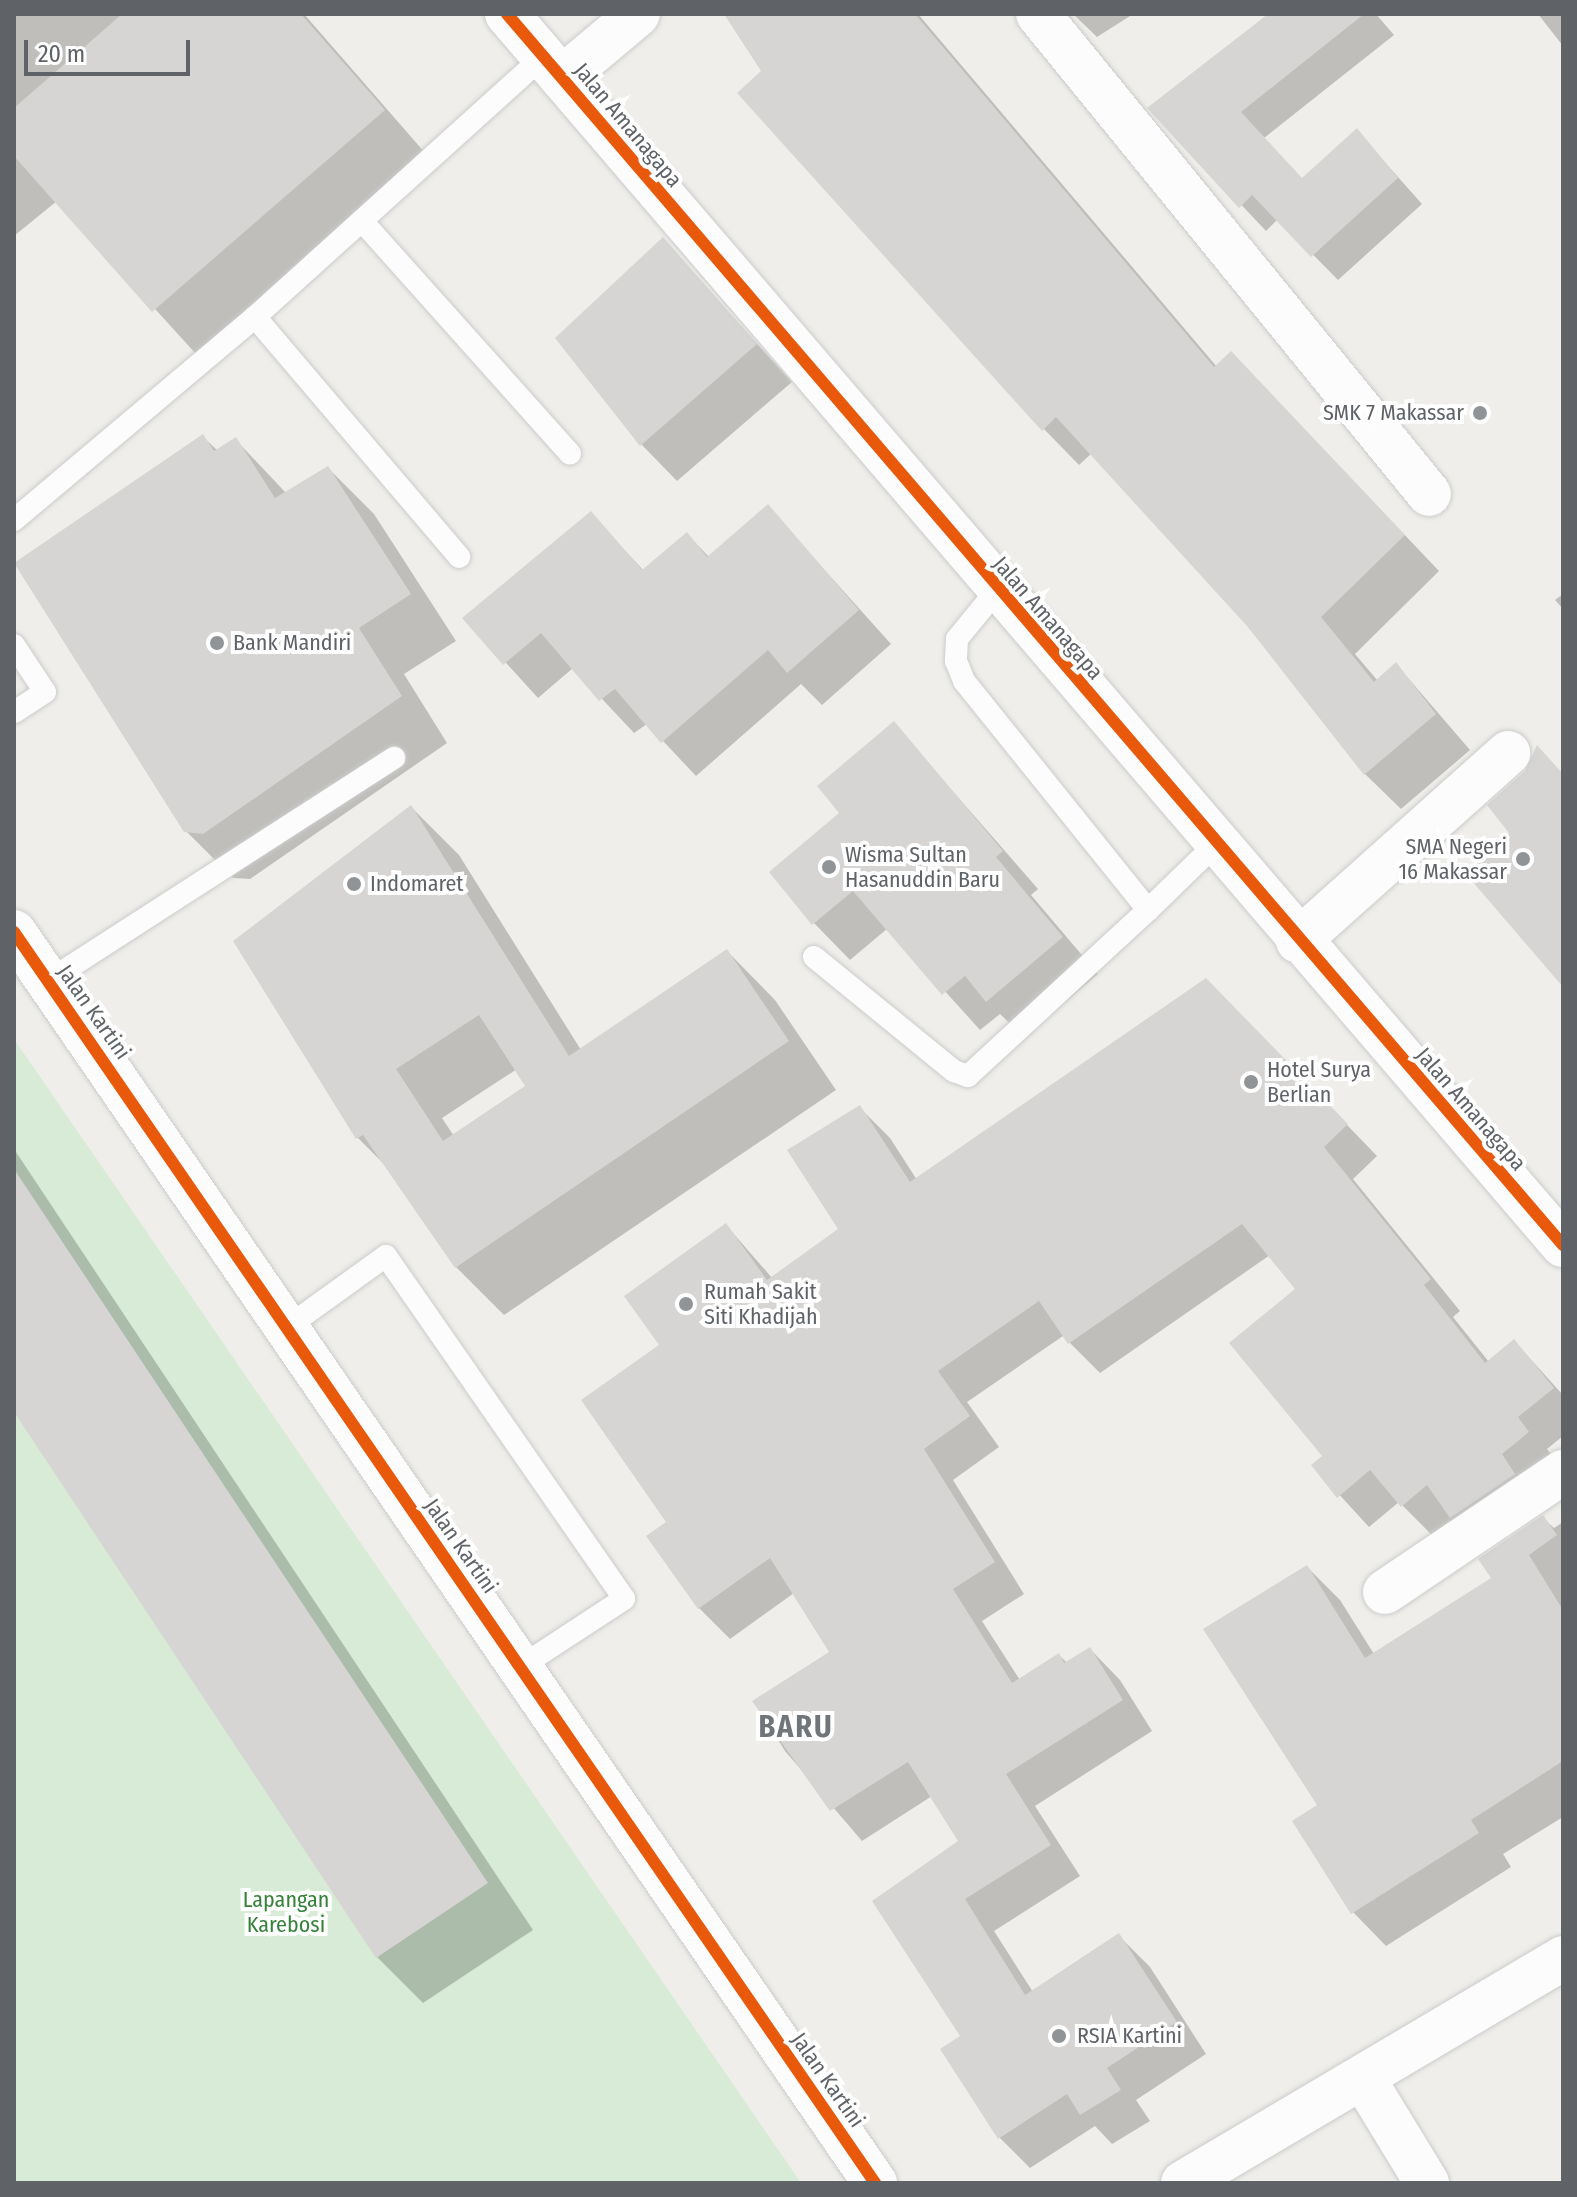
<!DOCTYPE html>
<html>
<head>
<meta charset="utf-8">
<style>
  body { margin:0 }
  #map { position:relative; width:1577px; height:2197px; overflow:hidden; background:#efeeea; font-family:"Fira Sans Condensed",sans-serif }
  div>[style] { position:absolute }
  .green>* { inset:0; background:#d8ebd6 }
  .shadow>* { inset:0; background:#0003 }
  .building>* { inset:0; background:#d6d5d3 }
  .roads { filter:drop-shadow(0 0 2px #cbcccc) drop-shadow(0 0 2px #cbcccc) }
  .service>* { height:22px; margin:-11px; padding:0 11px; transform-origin:11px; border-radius:11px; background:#fdfcfc }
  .minor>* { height:44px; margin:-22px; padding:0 22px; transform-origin:22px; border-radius:22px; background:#fdfcfc }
  .tertiary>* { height:44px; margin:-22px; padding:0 22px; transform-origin:22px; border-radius:22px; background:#fdfcfc }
  .cycleway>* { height:12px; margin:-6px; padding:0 6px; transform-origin:6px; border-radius:6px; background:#e8590c }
  .dots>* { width:22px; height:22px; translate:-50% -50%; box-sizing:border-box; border:4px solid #fff; border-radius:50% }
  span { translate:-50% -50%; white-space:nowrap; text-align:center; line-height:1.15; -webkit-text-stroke:8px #fff; paint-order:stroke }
  .street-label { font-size:22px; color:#5f6368 }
  .poi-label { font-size:22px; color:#5f6368 }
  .right { translate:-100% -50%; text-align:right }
  .left { translate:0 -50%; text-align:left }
  .park-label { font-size:22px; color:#348238 }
  .district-label { font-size:30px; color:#70757a; font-weight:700; letter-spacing:2px }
  .frame { position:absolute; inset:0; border:16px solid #5f6368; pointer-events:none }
  .scale { position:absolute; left:24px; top:40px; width:166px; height:36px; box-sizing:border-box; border:4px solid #5f6368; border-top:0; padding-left:10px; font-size:24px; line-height:28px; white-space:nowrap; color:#5f6368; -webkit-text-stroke:6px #fff; paint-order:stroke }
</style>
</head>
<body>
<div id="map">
  <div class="green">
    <i style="clip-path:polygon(14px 1039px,801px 2183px,14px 2183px)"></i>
  </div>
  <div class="shadow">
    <i style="clip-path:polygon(14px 14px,304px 14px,426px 154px,196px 354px,57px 201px,14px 236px)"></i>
    <i style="clip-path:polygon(726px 14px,918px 14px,1217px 367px,1266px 389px,1439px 571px,1355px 654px,1378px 681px,1396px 664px,1470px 750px,1401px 809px,1365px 774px,1248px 624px,1092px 453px,1079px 465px,1044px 429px,740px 93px,763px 71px)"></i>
    <i style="clip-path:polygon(1073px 14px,1129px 14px,1130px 16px,1097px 37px)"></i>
    <i style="clip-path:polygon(1271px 14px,1376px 14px,1394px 35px,1264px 138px,1303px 180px,1357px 131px,1422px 204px,1338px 280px,1278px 219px,1266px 231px,1150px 108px)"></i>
    <i style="clip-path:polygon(1538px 14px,1563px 14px,1563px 46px)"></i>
    <i style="clip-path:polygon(663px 240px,792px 382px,677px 481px,641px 444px)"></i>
    <i style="clip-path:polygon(203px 437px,218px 451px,236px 440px,286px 493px,328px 468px,374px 514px,456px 641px,404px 674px,447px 743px,250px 879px,233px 878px,186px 831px)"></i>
    <i style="clip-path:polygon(768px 507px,891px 644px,822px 705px,801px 684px,696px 776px,647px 724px,634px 733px,573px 668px,538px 698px,465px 618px,591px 514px,644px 571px,687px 534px,709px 557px)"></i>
    <i style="clip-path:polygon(1563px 594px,1563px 609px,1555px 600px)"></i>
    <i style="clip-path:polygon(894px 724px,1038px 889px,1031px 895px,1098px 974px,1024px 1037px,1000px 1014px,980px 1030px,888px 928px,850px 960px,814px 923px,842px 813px)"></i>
    <i style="clip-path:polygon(evenodd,411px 807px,459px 855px,581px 1050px,727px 951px,775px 1000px,836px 1090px,504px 1315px,456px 1267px,388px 1168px,358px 1138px,411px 807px,517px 1069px,528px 1086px,454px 1136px,442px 1118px,517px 1069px)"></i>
    <i style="clip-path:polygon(1237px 1011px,1377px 1156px,1353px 1179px,1460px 1311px,1453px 1317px,1489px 1362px,1514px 1341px,1563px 1395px,1563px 1436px,1547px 1449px,1558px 1463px,1482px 1547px,1454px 1519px,1433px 1536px,1399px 1502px,1369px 1527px,1313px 1466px,1325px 1456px,1298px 1289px,1270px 1255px,1100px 1373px,1063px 1336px,967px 1402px,999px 1447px,953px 1480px,1024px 1594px,982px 1621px,1020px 1680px,1059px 1655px,1067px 1663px,1090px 1649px,1120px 1680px,1152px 1731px,1035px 1806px,1080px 1876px,994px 1931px,1033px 1992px,1119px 1936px,1150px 1967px,1206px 2054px,1136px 2100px,1150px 2121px,1112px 2144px,1095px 2126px,1030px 2168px,999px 2137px,963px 2036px,960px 1841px,932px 1796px,862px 1841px,785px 1751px,754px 1701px,831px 1652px,794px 1593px,730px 1639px,699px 1608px,669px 1522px,662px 1346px,726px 1225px,773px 1279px,841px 1230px,859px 1107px,890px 1138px,917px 1180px)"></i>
    <i style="clip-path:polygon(14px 1149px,533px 1930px,423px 2003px,377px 1957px,14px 1409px)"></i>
    <i style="clip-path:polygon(1543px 1518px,1554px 1528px,1563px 1522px,1563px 1817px,1503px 1854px,1511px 1867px,1386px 1946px,1353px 1912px,1319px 1806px,1307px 1567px,1340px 1600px,1374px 1654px,1494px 1578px)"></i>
  </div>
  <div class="building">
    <i style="clip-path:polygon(122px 14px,301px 14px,385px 110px,152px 312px,14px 156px,14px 108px)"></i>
    <i style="clip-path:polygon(724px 14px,915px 14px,1214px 367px,1231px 351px,1405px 535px,1321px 617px,1374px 682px,1396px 662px,1436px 714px,1364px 775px,1247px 626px,1056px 417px,1042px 431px,737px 93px,761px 71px)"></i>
    <i style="clip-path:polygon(1268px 14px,1364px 14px,1241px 112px,1302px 178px,1357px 128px,1398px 178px,1311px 257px,1252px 195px,1239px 208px,1147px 108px)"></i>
    <i style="clip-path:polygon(663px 237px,757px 344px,640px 446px,555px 338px)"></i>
    <i style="clip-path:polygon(203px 434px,214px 451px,236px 437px,275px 498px,328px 466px,411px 594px,359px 628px,402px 696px,203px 834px,184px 832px,14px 563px)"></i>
    <i style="clip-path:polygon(768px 504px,859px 610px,787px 673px,768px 650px,661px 743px,615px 689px,599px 701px,541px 633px,503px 665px,462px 618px,591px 511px,642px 570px,687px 532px,707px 557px)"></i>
    <i style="clip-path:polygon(894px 721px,1003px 851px,996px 857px,1063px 937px,986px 1002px,965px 976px,942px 995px,853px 891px,812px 925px,769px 872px,839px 813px,817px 786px)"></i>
    <i style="clip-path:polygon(1537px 745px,1563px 774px,1563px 987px,1466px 874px,1509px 833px,1487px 805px,1525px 771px)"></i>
    <i style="clip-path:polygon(evenodd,411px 805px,569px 1056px,727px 949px,789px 1041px,455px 1268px,363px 1135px,356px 1139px,233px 941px,411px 805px,479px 1015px,525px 1086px,443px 1141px,396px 1069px,479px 1015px)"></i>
    <i style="clip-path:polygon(1206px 978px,1348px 1124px,1324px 1147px,1431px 1279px,1424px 1285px,1485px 1363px,1514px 1339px,1554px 1388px,1518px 1417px,1529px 1432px,1502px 1454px,1515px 1474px,1450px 1518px,1427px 1485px,1401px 1507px,1370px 1470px,1337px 1498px,1311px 1465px,1322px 1456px,1229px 1343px,1295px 1289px,1242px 1224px,1068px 1344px,1039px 1301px,938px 1371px,970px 1416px,924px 1449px,995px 1562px,953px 1589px,1012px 1683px,1059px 1653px,1064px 1663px,1090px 1647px,1123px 1700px,1006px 1774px,1051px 1845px,965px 1899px,1025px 1995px,1119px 1933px,1177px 2022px,1107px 2068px,1121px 2090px,1080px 2115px,1067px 2094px,998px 2139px,940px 2049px,960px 2036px,872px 1901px,958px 1841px,908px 1762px,830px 1811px,752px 1701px,829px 1652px,770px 1558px,698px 1609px,646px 1536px,666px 1522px,581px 1400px,659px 1345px,624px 1296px,726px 1223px,767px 1280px,838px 1229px,787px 1150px,860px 1105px,910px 1182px)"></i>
    <i style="clip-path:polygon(14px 1169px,488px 1883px,376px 1958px,14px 1412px)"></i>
    <i style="clip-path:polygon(1543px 1515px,1557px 1535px,1529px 1555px,1563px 1610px,1563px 1761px,1471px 1820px,1479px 1833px,1351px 1914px,1292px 1821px,1317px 1805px,1203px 1629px,1307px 1565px,1365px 1658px,1491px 1578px,1478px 1559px)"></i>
  </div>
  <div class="roads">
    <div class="service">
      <i style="left:362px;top:221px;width:312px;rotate:48.2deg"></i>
      <i style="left:255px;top:317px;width:315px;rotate:49.6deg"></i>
      <i style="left:14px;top:520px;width:315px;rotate:-40.1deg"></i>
      <i style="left:255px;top:317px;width:388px;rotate:-42.1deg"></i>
      <i style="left:997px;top:590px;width:63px;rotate:129.2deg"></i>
      <i style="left:957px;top:639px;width:22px;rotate:93deg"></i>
      <i style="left:956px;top:661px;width:22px;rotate:68deg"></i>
      <i style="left:964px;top:681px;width:294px;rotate:51.2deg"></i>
      <i style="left:1148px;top:910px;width:96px;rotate:-44.2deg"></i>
      <i style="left:14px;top:645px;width:56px;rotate:56.6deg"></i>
      <i style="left:45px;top:692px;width:37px;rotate:147deg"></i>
      <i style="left:814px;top:957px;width:181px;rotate:39.2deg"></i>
      <i style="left:954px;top:1071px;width:15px;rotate:20deg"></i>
      <i style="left:968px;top:1076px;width:245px;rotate:-42.7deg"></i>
      <i style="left:48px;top:981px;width:412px;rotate:-32.8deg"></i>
      <i style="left:286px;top:1328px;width:123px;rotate:-35.8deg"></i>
      <i style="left:386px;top:1256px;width:417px;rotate:55.2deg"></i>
      <i style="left:624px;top:1599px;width:124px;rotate:146.8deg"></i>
    </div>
    <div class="minor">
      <i style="left:1038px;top:14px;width:619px;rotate:50.83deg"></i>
      <i style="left:562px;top:78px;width:99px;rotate:-40.1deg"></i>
      <i style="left:1298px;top:941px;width:282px;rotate:-41.8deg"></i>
      <i style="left:1385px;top:1592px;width:215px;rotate:-34deg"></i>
    </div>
    <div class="tertiary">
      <i style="left:507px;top:14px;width:1622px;rotate:49.38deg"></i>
      <i style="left:14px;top:932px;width:1519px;rotate:55.46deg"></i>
      <i style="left:1363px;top:2078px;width:123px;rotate:58.6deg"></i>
      <i style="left:1183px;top:2183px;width:442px;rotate:-30.6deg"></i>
    </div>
  </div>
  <div class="cycleway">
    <i style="left:507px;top:14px;width:1622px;rotate:49.38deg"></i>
    <i style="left:14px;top:932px;width:1519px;rotate:55.46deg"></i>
  </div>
  <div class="dots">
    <i style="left:1480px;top:413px;background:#919496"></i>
    <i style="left:217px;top:643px;background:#919496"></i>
    <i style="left:1523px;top:859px;background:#919496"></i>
    <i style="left:829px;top:867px;background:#919496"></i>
    <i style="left:354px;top:884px;background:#919496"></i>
    <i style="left:1251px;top:1082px;background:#919496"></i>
    <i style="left:686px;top:1304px;background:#919496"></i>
    <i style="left:1059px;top:2036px;background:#919496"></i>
  </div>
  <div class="street-label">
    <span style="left:628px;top:125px;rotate:50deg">Jalan Amanagapa</span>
    <span style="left:1048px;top:618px;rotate:49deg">Jalan Amanagapa</span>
    <span style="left:94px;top:1012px;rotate:55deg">Jalan Kartini</span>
    <span style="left:1471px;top:1109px;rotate:49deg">Jalan Amanagapa</span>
    <span style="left:461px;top:1546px;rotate:55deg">Jalan Kartini</span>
    <span style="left:828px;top:2080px;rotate:55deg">Jalan Kartini</span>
  </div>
  <div class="poi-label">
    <span class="right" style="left:1464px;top:413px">SMK 7 Makassar</span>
    <span class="left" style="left:233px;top:643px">Bank Mandiri</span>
    <span class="right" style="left:1507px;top:859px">SMA Negeri<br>16 Makassar</span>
    <span class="left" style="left:845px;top:867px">Wisma Sultan<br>Hasanuddin Baru</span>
    <span class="left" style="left:370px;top:884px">Indomaret</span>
    <span class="left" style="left:1267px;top:1082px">Hotel Surya<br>Berlian</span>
    <span class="left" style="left:704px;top:1304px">Rumah Sakit<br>Siti Khadijah</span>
    <span class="left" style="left:1077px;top:2036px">RSIA Kartini</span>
  </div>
  <div class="park-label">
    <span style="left:286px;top:1912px">Lapangan<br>Karebosi</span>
  </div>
  <div class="district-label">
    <span style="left:796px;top:1727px">BARU</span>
  </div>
  <div class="frame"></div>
  <div class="scale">20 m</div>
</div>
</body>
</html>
